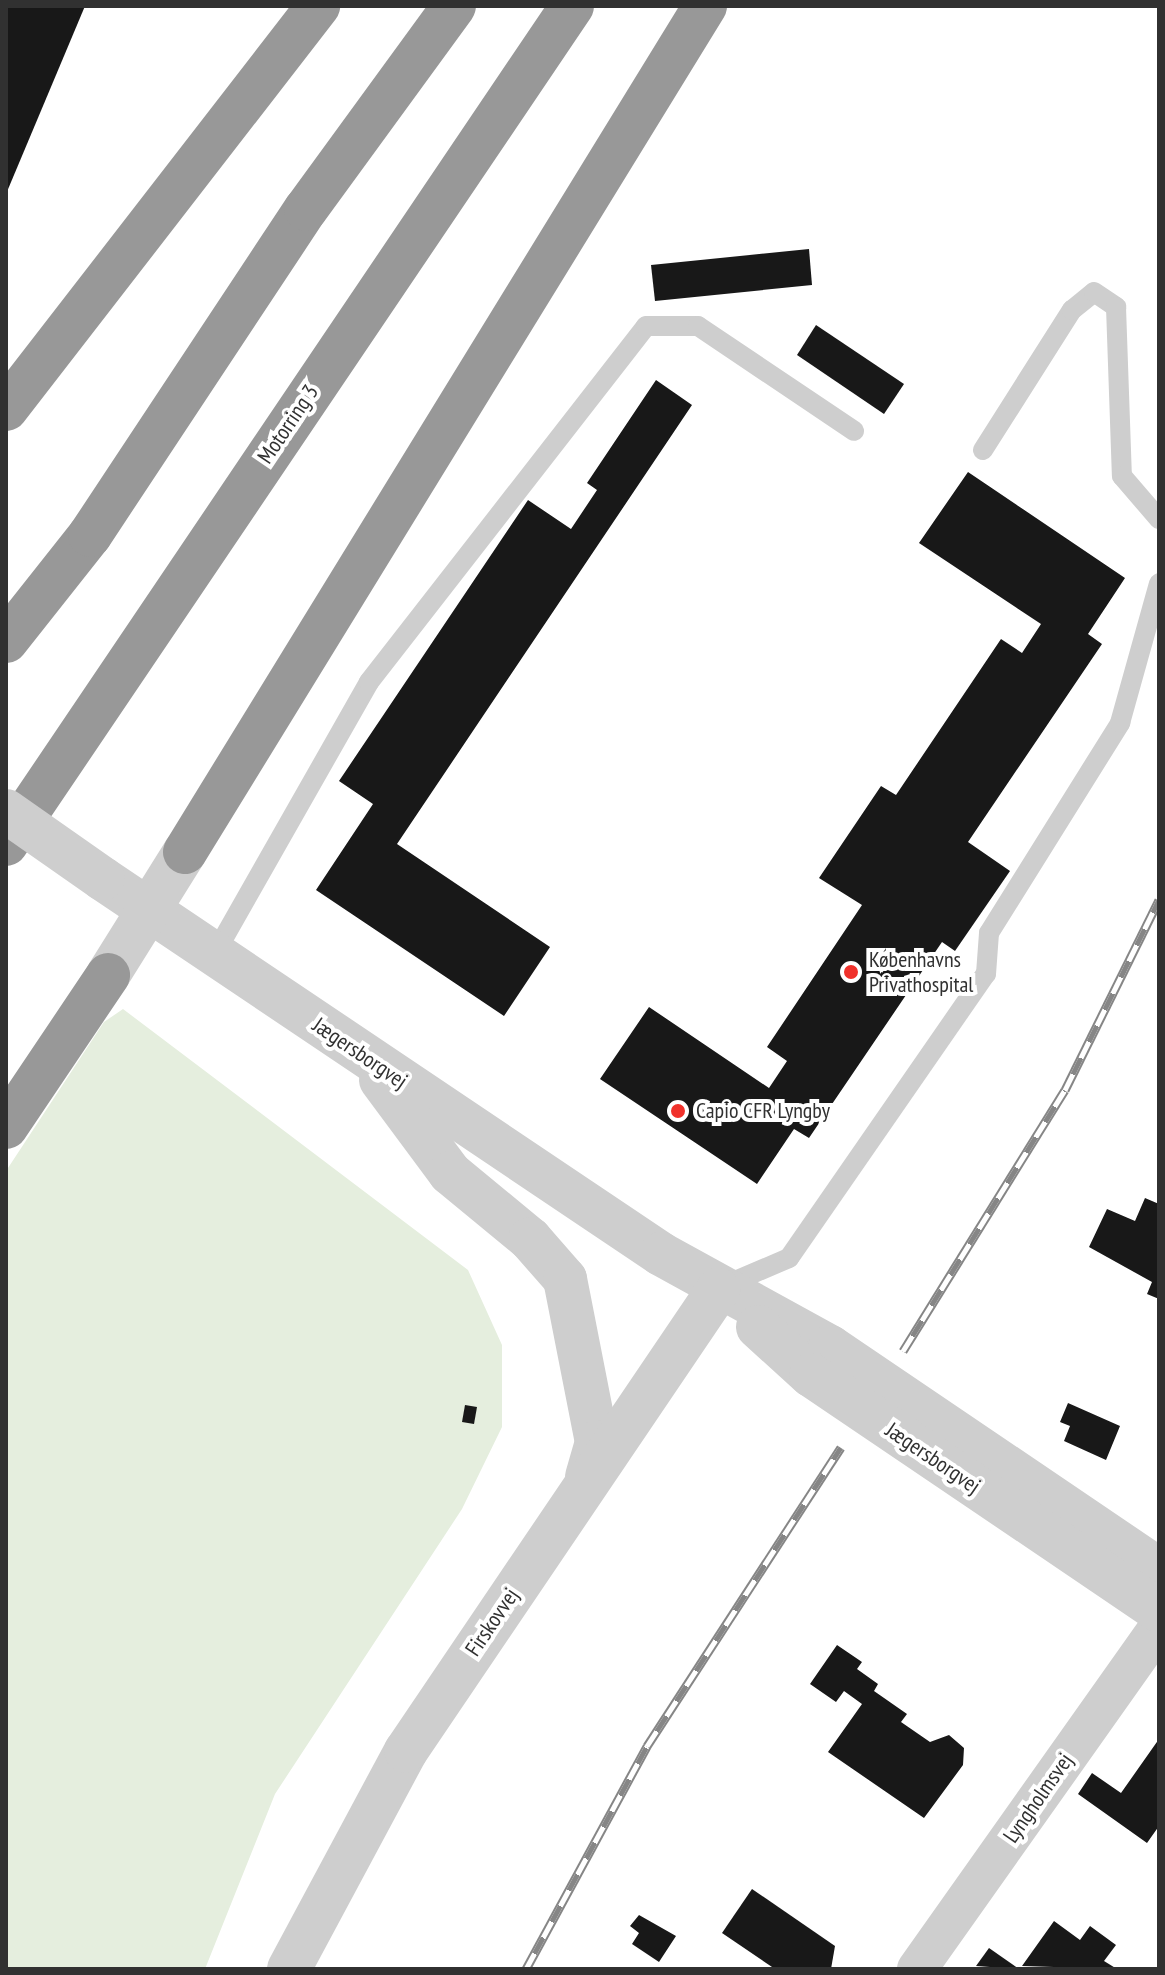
<!DOCTYPE html>
<html>
<head>
<meta charset="utf-8">
<style>
  body { margin:0 }
  #map { position:relative; width:1165px; height:1975px; overflow:hidden; background:#fff; font-family:"PT Sans Narrow",sans-serif }
  div>[style] { position:absolute }
  .green>* { inset:0; background:#e5eede }
  .building>* { inset:0; background:#181818 }
  .service>* { height:20px; margin:-10px; padding:0 10px; transform-origin:10px; border-radius:10px; background:#cecece }
  .minor>* { height:40px; margin:-20px; padding:0 20px; transform-origin:20px; border-radius:20px; background:#cecece }
  .tertiary>* { height:44px; margin:-22px; padding:0 22px; transform-origin:22px; border-radius:22px; background:#cecece }
  .motorway>* { height:44px; margin:-22px; padding:0 22px; transform-origin:22px; border-radius:22px; background:#989898 }
  .rail>* { height:9px; margin-top:-4.5px; transform-origin:0; background:repeating-linear-gradient(90deg,#fff 0 18px,#868686 0 36px); box-sizing:border-box; border-block:2px solid #868686 }
  .tertiary-bridge>* { height:44px; margin:-22px; padding:0 22px; transform-origin:22px; border-radius:22px; background:#cecece }
  .dots>* { width:22px; height:22px; translate:-50% -50%; box-sizing:border-box; border:4px solid #fff; border-radius:50% }
  span { translate:-50% -50%; white-space:nowrap; text-align:center; line-height:1.15; -webkit-text-stroke:8px #fff; paint-order:stroke }
  .street-label { font-size:22px; color:#313131 }
  .poi-label { font-size:22px; color:#313131 }
  .left { translate:0 -50%; text-align:left }
  .frame { position:absolute; inset:0; border:8px solid #313131; pointer-events:none }
</style>
</head>
<body>
<div id="map">
  <div class="green">
    <i style="clip-path:polygon(123px 1009px,468px 1270px,502px 1345px,502px 1427px,462px 1509px,275px 1794px,205px 1969px,6px 1969px,6px 1171px,104px 1022px)"></i>
  </div>
  <div class="building">
    <i style="clip-path:polygon(6px 6px,85px 6px,6px 194px)"></i>
    <i style="clip-path:polygon(809px 249px,812px 285px,655px 301px,651px 265px)"></i>
    <i style="clip-path:polygon(816px 325px,904px 384px,884px 414px,797px 355px)"></i>
    <i style="clip-path:polygon(656px 380px,692px 405px,397px 844px,550px 947px,504px 1016px,316px 890px,373px 804px,339px 781px,528px 500px,571px 529px,597px 490px,587px 483px)"></i>
    <i style="clip-path:polygon(968px 472px,1125px 578px,1088px 634px,1102px 644px,968px 842px,1010px 871px,955px 951px,942px 942px,809px 1138px,794px 1129px,757px 1184px,600px 1079px,649px 1007px,769px 1088px,787px 1061px,767px 1047px,862px 905px,819px 878px,881px 786px,896px 795px,1001px 639px,1022px 653px,1041px 624px,919px 543px)"></i>
    <i style="clip-path:polygon(1145px 1198px,1159px 1204px,1159px 1299px,1147px 1294px,1152px 1282px,1089px 1247px,1107px 1209px,1135px 1221px)"></i>
    <i style="clip-path:polygon(1068px 1403px,1120px 1426px,1106px 1460px,1064px 1441px,1070px 1426px,1060px 1422px)"></i>
    <i style="clip-path:polygon(465px 1405px,477px 1407px,474px 1424px,462px 1422px)"></i>
    <i style="clip-path:polygon(837px 1645px,862px 1662px,857px 1669px,878px 1684px,874px 1691px,907px 1714px,901px 1722px,930px 1742px,949px 1735px,964px 1748px,963px 1765px,924px 1818px,828px 1752px,862px 1704px,844px 1691px,836px 1702px,810px 1684px)"></i>
    <i style="clip-path:polygon(1159px 1739px,1159px 1826px,1147px 1843px,1078px 1794px,1092px 1773px,1121px 1793px)"></i>
    <i style="clip-path:polygon(752px 1889px,835px 1946px,831px 1969px,775px 1969px,722px 1933px)"></i>
    <i style="clip-path:polygon(639px 1915px,676px 1936px,659px 1962px,632px 1944px,639px 1933px,630px 1926px)"></i>
    <i style="clip-path:polygon(1054px 1921px,1080px 1940px,1090px 1926px,1116px 1945px,1104px 1961px,1117px 1969px,1022px 1966px)"></i>
    <i style="clip-path:polygon(989px 1948px,1019px 1969px,976px 1966px)"></i>
  </div>
  <div class="service">
    <i style="left:983px;top:450px;width:166px;rotate:-57.6deg"></i>
    <i style="left:1072px;top:310px;width:28px;rotate:-39deg"></i>
    <i style="left:1094px;top:292px;width:27px;rotate:34deg"></i>
    <i style="left:1116px;top:307px;width:169px;rotate:88deg"></i>
    <i style="left:1122px;top:476px;width:57px;rotate:49.3deg"></i>
    <i style="left:214px;top:955px;width:314px;rotate:-60.4deg"></i>
    <i style="left:369px;top:682px;width:451px;rotate:-52.1deg"></i>
    <i style="left:646px;top:326px;width:52px"></i>
    <i style="left:698px;top:326px;width:188px;rotate:33.9deg"></i>
    <i style="left:721px;top:1287px;width:74px;rotate:-23.1deg"></i>
    <i style="left:789px;top:1258px;width:346px;rotate:-55.3deg"></i>
    <i style="left:986px;top:974px;width:41px;rotate:-85.8deg"></i>
    <i style="left:989px;top:933px;width:248px;rotate:-58deg"></i>
    <i style="left:1120px;top:723px;width:145px;rotate:-74.4deg"></i>
  </div>
  <div class="minor">
    <i style="left:917px;top:1969px;width:419px;rotate:-54.7deg"></i>
  </div>
  <div class="tertiary">
    <i style="left:103px;top:879px;width:672px;rotate:33.9deg"></i>
    <i style="left:661px;top:1254px;width:193px;rotate:28.8deg"></i>
    <i style="left:830px;top:1347px;width:397px;rotate:34.1deg"></i>
    <i style="left:108px;top:975px;width:145px;rotate:-58deg"></i>
    <i style="left:381px;top:1080px;width:116px;rotate:53.4deg"></i>
    <i style="left:450px;top:1173px;width:104px;rotate:39.5deg"></i>
    <i style="left:530px;top:1239px;width:53px;rotate:48.8deg"></i>
    <i style="left:565px;top:1279px;width:166px;rotate:78.9deg"></i>
    <i style="left:597px;top:1442px;width:36px;rotate:106deg"></i>
    <i style="left:758px;top:1327px;width:72px;rotate:42.2deg"></i>
    <i style="left:811px;top:1375px;width:420px;rotate:34.1deg"></i>
    <i style="left:289px;top:1969px;width:247px;rotate:-61.8deg"></i>
    <i style="left:406px;top:1751px;width:557px;rotate:-55.91deg"></i>
  </div>
  <div class="motorway">
    <i style="left:6px;top:409px;width:510px;rotate:-52.25deg"></i>
    <i style="left:6px;top:641px;width:135px;rotate:-51.6deg"></i>
    <i style="left:90px;top:535px;width:391px;rotate:-56.5deg"></i>
    <i style="left:306px;top:209px;width:251px;rotate:-53.9deg"></i>
    <i style="left:6px;top:844px;width:1011px;rotate:-55.96deg"></i>
    <i style="left:185px;top:852px;width:993px;rotate:-58.42deg"></i>
    <i style="left:6px;top:1127px;width:183px;rotate:-56.1deg"></i>
  </div>
  <div class="rail">
    <i style="left:903px;top:1351px;width:307px;rotate:-58.2deg"></i>
    <i style="left:1065px;top:1090px;width:212px;rotate:-63.7deg"></i>
    <i style="left:526px;top:1969px;width:254px;rotate:-61.5deg"></i>
    <i style="left:647px;top:1746px;width:356px;rotate:-57deg"></i>
  </div>
  <div class="tertiary-bridge">
    <i style="left:6px;top:811px;width:118px;rotate:35deg"></i>
  </div>
  <div class="dots">
    <i style="left:851px;top:972px;background:#f0312b"></i>
    <i style="left:678px;top:1111px;background:#f0312b"></i>
  </div>
  <div class="street-label">
    <span style="left:288px;top:424px;rotate:-56deg">Motorring 3</span>
    <span style="left:360px;top:1053px;rotate:34deg">Jægersborgvej</span>
    <span style="left:933px;top:1458px;rotate:34deg">Jægersborgvej</span>
    <span style="left:492px;top:1622px;rotate:-56deg">Firskovvej</span>
    <span style="left:1038px;top:1798px;rotate:-55deg">Lyngholmsvej</span>
  </div>
  <div class="poi-label">
    <span class="left" style="left:869px;top:972px">Københavns<br>Privathospital</span>
    <span class="left" style="left:696px;top:1111px">Capio CFR Lyngby</span>
  </div>
  <div class="frame"></div>
</div>
</body>
</html>
